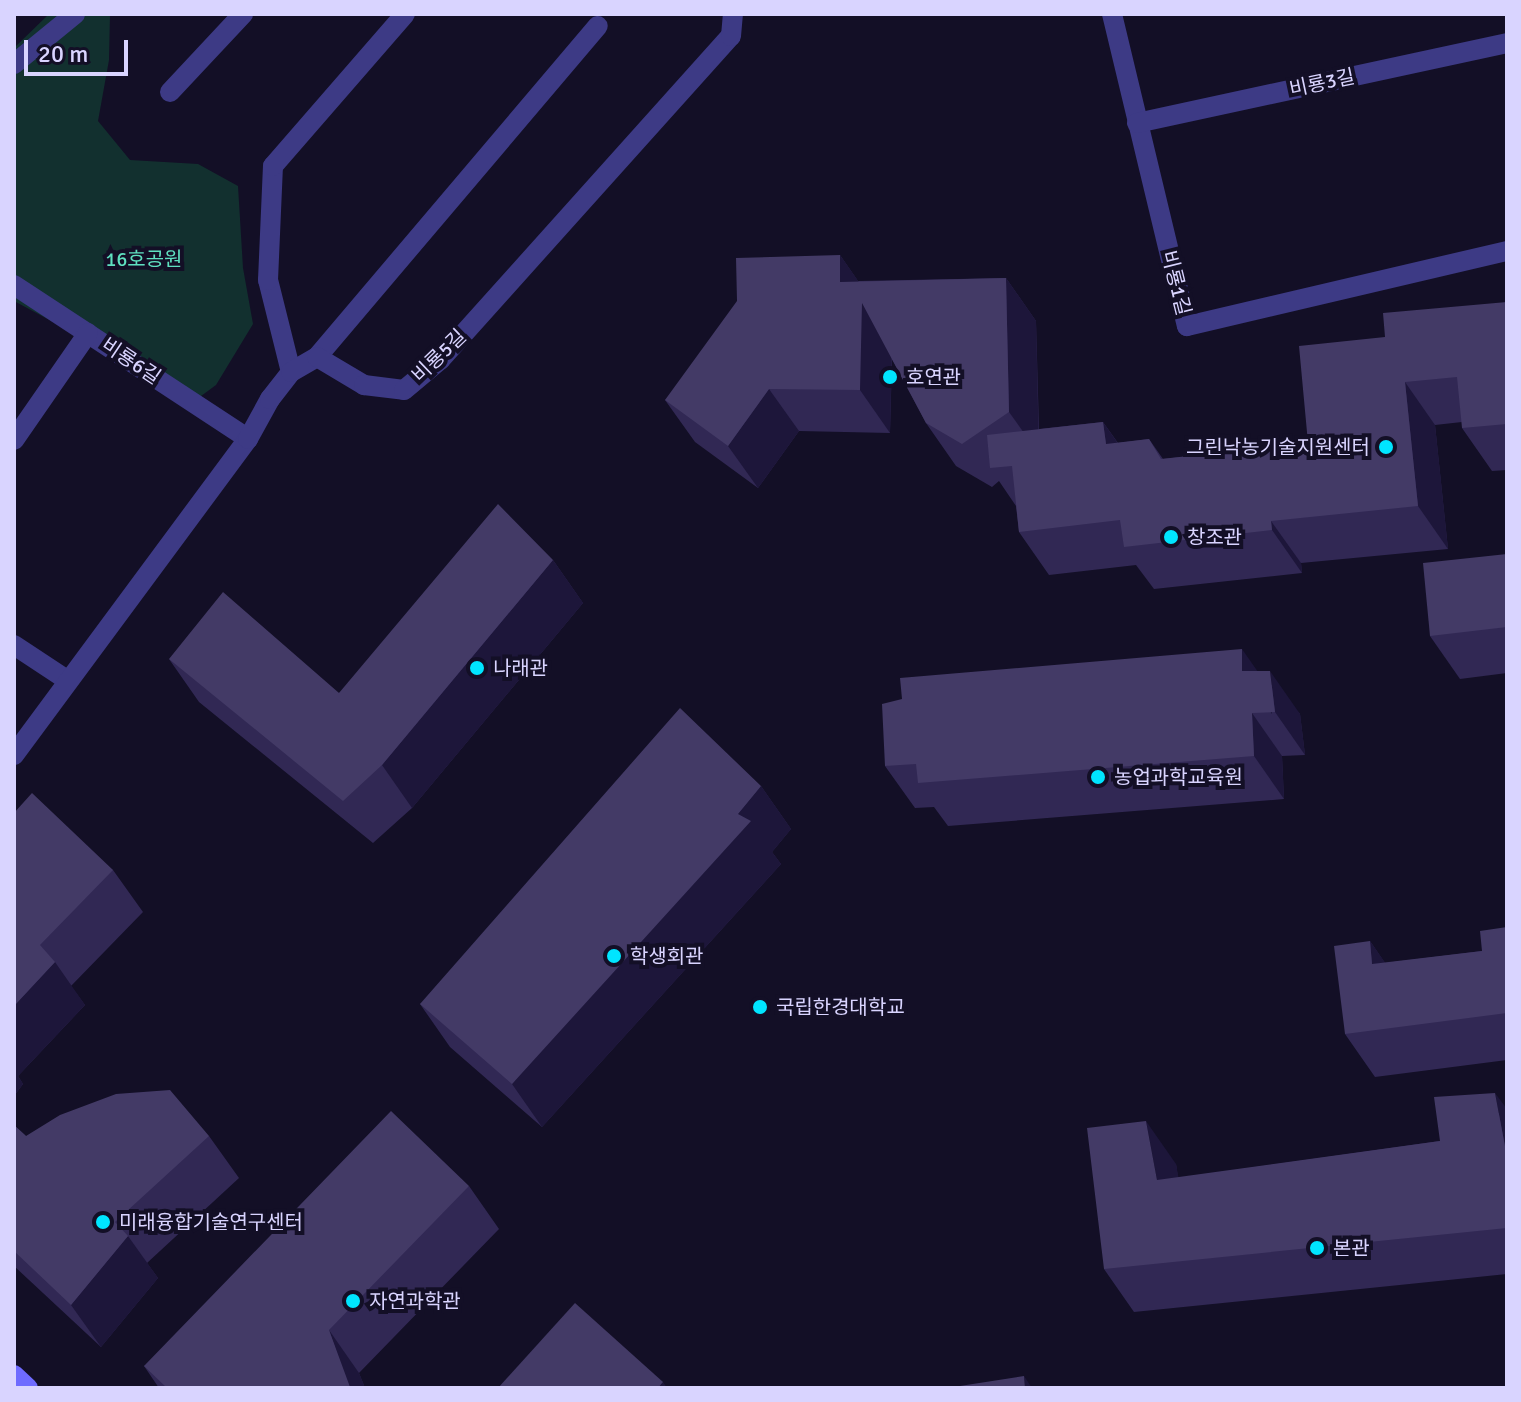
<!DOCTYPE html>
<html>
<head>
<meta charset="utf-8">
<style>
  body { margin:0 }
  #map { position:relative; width:1521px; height:1402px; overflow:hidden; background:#130f26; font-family:Signika,"Noto Sans KR",sans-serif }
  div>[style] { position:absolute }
  .green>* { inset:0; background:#12302f }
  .service>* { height:20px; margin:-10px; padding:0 10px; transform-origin:10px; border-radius:10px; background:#3d3a85 }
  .minor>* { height:20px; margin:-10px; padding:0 10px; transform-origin:10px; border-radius:10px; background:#3d3a85 }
  .secondary>* { height:20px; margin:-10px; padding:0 10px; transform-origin:10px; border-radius:10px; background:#6f6bff }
  .wall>* { inset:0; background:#312854 }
  .shaded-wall>* { inset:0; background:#1d163a }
  .building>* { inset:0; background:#433a66 }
  .dots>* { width:22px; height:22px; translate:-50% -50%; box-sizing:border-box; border:4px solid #130f26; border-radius:50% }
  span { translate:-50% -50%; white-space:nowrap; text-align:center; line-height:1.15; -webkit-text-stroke:8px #130f26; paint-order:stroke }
  .street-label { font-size:20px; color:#d9d4ff }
  .park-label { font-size:20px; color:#5fe0c0 }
  .poi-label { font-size:20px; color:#d9d4ff }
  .left { translate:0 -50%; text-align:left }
  .right { translate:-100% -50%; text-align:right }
  .frame { position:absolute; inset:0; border:16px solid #d9d4ff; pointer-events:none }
  .scale { position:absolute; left:24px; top:40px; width:104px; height:36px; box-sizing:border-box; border:4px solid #d9d4ff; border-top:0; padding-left:10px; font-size:24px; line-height:28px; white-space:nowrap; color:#d9d4ff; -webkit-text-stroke:6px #130f26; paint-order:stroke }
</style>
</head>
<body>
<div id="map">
  <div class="green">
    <i style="clip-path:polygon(49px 14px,110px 14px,109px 60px,98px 121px,130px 160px,198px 164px,238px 186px,243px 268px,253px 324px,216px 385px,197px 399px,14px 301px,14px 48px)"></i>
  </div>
  <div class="service">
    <i style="left:170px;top:92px;width:107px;rotate:-46.9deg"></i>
    <i style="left:317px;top:357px;width:434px;rotate:-49.7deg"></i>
  </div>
  <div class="minor">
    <i style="left:1112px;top:14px;width:321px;rotate:76.5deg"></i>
    <i style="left:1187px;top:326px;width:329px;rotate:-13.2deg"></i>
    <i style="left:14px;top:64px;width:79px;rotate:-39.3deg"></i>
    <i style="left:1137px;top:123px;width:379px;rotate:-12.2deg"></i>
    <i style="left:14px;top:285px;width:280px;rotate:33.3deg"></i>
    <i style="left:291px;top:372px;width:95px;rotate:-104deg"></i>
    <i style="left:268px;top:280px;width:114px;rotate:-87.5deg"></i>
    <i style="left:273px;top:166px;width:201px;rotate:-49deg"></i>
    <i style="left:14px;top:440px;width:130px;rotate:-55.3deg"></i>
    <i style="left:14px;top:645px;width:64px;rotate:33.4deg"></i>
    <i style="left:14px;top:755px;width:393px;rotate:-53.5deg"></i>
    <i style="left:248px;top:439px;width:46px;rotate:-61.2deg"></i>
    <i style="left:270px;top:399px;width:34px;rotate:-52deg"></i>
    <i style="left:291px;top:372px;width:30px;rotate:-30deg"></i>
    <i style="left:317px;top:357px;width:55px;rotate:30.8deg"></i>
    <i style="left:364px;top:385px;width:40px;rotate:7.1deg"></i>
    <i style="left:404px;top:390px;width:47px;rotate:-39.8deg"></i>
    <i style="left:440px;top:360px;width:435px;rotate:-48.1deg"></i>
    <i style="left:731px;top:36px;width:22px;rotate:-85deg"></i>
  </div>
  <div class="secondary">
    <i style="left:14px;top:1375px;width:19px;rotate:43deg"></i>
  </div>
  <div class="wall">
    <i style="clip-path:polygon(840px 255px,858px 281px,1006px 278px,1036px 321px,1039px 429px,1103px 422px,1118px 443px,1149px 439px,1163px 459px,1308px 443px,1385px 337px,1507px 302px,1507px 470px,1492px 471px,1462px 428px,1462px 422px,1435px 425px,1448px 549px,1301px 563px,1302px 573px,1154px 589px,1136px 565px,1049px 575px,1019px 532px,1016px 506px,999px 481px,992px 487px,956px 466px,926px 423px,892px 359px,890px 433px,799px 431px,758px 488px,695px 442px,665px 400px)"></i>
    <i style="clip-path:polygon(1507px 554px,1507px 673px,1460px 679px,1430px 636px)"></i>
    <i style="clip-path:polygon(553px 560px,583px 603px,412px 808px,373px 843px,199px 702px,169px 659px,339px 693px)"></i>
    <i style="clip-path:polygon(1258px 671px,1300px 714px,1305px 755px,1282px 756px,1284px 799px,948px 826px,934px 807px,915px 808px,885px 766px)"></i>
    <i style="clip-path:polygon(761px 786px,791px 829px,772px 852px,781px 864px,542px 1127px,450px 1047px,420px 1004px)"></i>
    <i style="clip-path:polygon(14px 813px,113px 870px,143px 912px,71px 986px,85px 1005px,18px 1076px,23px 1084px,14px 1096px)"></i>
    <i style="clip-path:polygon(1507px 928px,1507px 1060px,1375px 1077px,1345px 1034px,1370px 941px,1385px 963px,1482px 951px)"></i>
    <i style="clip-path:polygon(1507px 1109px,1507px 1274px,1134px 1312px,1104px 1269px,1176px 1164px,1178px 1178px,1440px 1141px)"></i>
    <i style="clip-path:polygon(14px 1125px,26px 1136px,209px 1136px,239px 1178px,147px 1263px,158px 1278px,101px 1347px,14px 1266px)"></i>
    <i style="clip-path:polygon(469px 1186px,499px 1229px,359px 1373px,365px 1388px,159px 1388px,144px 1366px)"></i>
  </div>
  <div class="shaded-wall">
    <i style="clip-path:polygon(840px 255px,870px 298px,892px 346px,890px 433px,860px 390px,840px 282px)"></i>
    <i style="clip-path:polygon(1006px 278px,1036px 321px,1039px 454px,1009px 412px)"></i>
    <i style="clip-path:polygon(1405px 382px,1435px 425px,1448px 549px,1418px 506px)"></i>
    <i style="clip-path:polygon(769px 389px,799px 431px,758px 488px,728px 446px)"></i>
    <i style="clip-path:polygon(1103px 422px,1133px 465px,1106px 444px)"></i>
    <i style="clip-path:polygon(1271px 521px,1301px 563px,1302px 573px,1272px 530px)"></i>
    <i style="clip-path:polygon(553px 560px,583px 603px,412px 808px,382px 765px)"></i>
    <i style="clip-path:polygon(1242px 649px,1272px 692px,1272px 714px,1242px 671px)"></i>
    <i style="clip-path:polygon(1270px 671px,1300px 714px,1305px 755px,1275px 712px)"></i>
    <i style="clip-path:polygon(1252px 713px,1282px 756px,1284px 799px,1254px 756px)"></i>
    <i style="clip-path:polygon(761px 786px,791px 829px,772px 852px,781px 864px,542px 1127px,512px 1084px)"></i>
    <i style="clip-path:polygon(1370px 941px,1400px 984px,1372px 964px)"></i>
    <i style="clip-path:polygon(55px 962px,85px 1005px,18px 1076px,23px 1084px,14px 1096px,14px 1006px)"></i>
    <i style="clip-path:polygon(1495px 1093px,1507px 1109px,1507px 1157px)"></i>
    <i style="clip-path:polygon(1146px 1121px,1176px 1164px,1187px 1223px,1157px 1180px)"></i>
    <i style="clip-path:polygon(128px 1236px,158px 1278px,101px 1347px,71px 1305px)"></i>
    <i style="clip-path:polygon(329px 1330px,359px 1373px,365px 1388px,349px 1388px)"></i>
    <i style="clip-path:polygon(1024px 1376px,1032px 1388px,1025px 1388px)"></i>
    <i style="clip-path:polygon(663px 1382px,667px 1388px,658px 1388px)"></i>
  </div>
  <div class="building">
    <i style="clip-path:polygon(840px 255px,840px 282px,1006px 278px,1009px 412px,962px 444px,926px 423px,862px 303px,860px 390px,769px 389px,728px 446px,665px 400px,737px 301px,736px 258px)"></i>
    <i style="clip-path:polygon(1507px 302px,1507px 424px,1462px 428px,1457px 377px,1405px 382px,1418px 506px,1271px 521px,1272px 530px,1124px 547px,1120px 520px,1019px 532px,1012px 466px,990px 468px,987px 435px,1103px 422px,1106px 444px,1149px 439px,1161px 459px,1308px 443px,1299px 346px,1385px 337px,1383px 313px)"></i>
    <i style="clip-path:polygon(498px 504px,553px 560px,382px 765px,343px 801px,169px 659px,223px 592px,339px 693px)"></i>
    <i style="clip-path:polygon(1507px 554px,1507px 627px,1430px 636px,1423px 563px)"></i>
    <i style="clip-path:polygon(1242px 649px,1242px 671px,1270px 671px,1275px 712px,1252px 713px,1254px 756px,918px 783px,916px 764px,885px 766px,882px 704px,902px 699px,900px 678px)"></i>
    <i style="clip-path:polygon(680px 708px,761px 786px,738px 814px,751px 821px,512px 1084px,420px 1004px)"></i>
    <i style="clip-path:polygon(32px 793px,113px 870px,40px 945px,55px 962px,14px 1006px,14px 813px)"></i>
    <i style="clip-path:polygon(1507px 927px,1507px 1013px,1345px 1034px,1334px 946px,1370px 941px,1372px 964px,1482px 951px,1480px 931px)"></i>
    <i style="clip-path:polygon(170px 1090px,209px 1136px,115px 1222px,128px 1236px,71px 1305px,14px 1251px,14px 1125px,26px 1136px,60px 1115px,116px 1094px)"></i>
    <i style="clip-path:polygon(1495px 1093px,1507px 1157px,1507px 1228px,1104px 1269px,1087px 1128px,1146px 1121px,1157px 1180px,1440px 1141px,1434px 1097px)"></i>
    <i style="clip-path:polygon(391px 1111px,469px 1186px,329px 1330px,350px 1387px,349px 1388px,167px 1388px,144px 1366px)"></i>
    <i style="clip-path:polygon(575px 1303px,663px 1382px,658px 1388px,498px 1388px)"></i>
    <i style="clip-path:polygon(1024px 1376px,1025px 1388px,947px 1388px)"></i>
  </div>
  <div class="dots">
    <i style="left:890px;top:377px;background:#00e5ff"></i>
    <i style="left:1386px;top:447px;background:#00e5ff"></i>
    <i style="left:1171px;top:537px;background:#00e5ff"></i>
    <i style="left:477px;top:668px;background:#00e5ff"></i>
    <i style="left:1098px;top:777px;background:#00e5ff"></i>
    <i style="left:614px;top:956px;background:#00e5ff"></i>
    <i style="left:760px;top:1007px;background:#00e5ff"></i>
    <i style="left:103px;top:1222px;background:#00e5ff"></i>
    <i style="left:1317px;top:1248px;background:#00e5ff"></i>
    <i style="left:353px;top:1301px;background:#00e5ff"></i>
  </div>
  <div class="street-label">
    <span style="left:1322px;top:83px;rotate:-12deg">비룡3길</span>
    <span style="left:1176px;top:283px;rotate:76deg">비룡1길</span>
    <span style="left:439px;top:356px;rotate:-44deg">비룡5길</span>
    <span style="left:131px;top:361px;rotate:34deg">비룡6길</span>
  </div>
  <div class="park-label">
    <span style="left:144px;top:259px">16호공원</span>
  </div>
  <div class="poi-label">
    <span class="left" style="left:906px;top:377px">호연관</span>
    <span class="right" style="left:1370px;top:447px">그린낙농기술지원센터</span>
    <span class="left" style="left:1187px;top:537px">창조관</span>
    <span class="left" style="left:493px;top:668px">나래관</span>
    <span class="left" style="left:1114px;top:777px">농업과학교육원</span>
    <span class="left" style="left:630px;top:956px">학생회관</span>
    <span class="left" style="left:776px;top:1007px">국립한경대학교</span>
    <span class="left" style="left:119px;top:1222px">미래융합기술연구센터</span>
    <span class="left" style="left:1333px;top:1248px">본관</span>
    <span class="left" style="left:369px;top:1301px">자연과학관</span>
  </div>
  <div class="frame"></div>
  <div class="scale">20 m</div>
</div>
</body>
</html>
